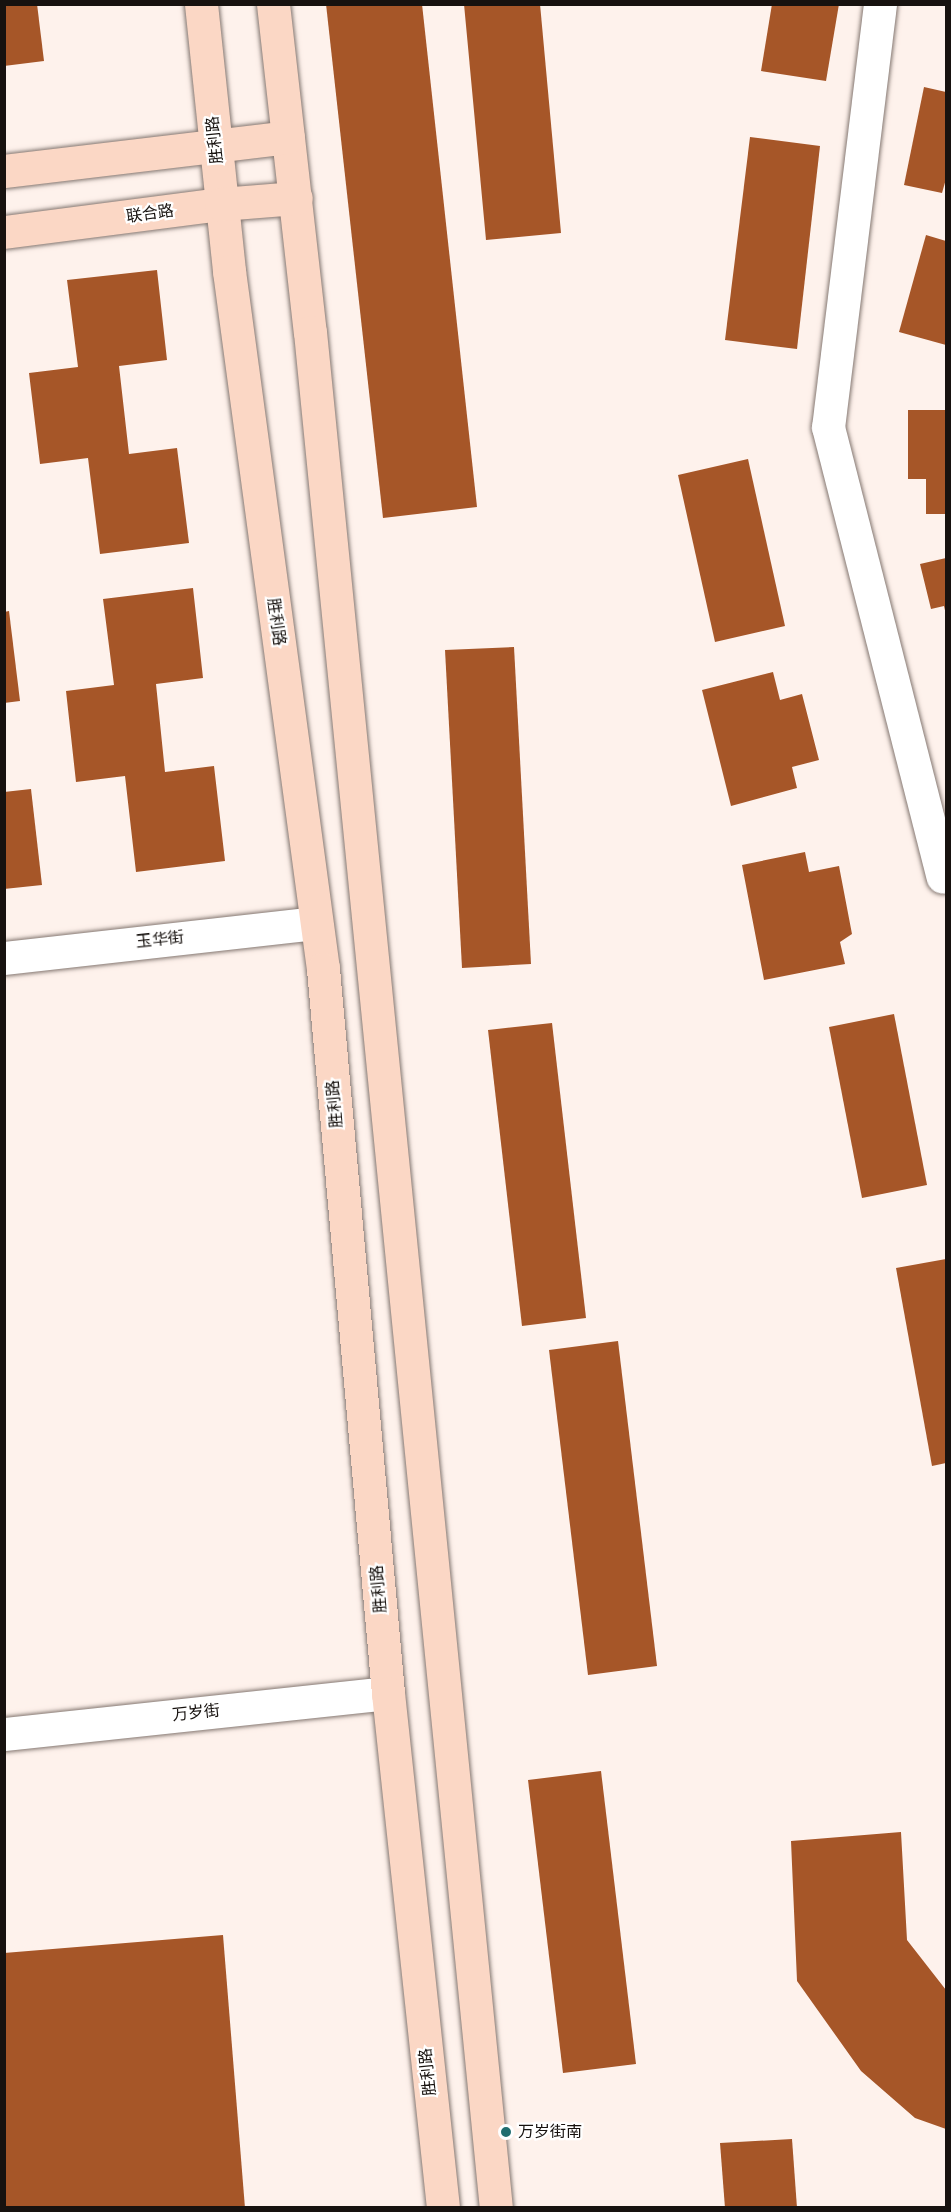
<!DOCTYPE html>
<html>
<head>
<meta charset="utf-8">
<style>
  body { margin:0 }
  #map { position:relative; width:951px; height:2212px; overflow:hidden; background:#fef2ec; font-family:"Times New Roman","Noto Sans SC",serif }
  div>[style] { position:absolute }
  .building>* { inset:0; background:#a65628 }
  .roads { filter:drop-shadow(0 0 2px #857872) drop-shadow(0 0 2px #857872) }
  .minor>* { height:33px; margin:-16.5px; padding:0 16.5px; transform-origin:16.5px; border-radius:16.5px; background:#fff }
  .major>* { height:33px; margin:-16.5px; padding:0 16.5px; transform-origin:16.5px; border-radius:16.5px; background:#fbd7c5 }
  .dots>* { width:16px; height:16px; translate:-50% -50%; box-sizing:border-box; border:3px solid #fff; border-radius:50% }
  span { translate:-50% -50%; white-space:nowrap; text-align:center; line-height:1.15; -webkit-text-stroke:4.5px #fff; paint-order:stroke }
  .street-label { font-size:16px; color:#17120f }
  .poi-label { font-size:16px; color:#17120f }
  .left { translate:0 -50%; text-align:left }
  .frame { position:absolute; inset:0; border:6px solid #17120f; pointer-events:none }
</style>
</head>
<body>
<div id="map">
  <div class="building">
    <i style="clip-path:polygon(4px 4px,37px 4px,44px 61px,4px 66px)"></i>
    <i style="clip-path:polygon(326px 4px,422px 4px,477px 507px,383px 518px)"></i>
    <i style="clip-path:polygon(464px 4px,540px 4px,561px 233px,486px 240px)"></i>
    <i style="clip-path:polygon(772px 4px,839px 4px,826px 81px,761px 71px)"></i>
    <i style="clip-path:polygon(924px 87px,946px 92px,946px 179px,942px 193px,904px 185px)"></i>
    <i style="clip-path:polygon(750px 137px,820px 146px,797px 349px,725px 340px)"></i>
    <i style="clip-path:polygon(926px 235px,946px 241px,946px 345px,899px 332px)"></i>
    <i style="clip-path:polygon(157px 270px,167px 360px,119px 366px,129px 454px,177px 448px,189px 543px,100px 554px,88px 458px,40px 464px,29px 373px,78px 367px,67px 280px)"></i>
    <i style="clip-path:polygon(908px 410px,946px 410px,946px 514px,926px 514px,926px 479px,908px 479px)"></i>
    <i style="clip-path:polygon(748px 459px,785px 626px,715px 642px,678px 475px)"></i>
    <i style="clip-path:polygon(946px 558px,946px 615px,944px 606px,931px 609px,920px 564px)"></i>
    <i style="clip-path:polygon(193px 588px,203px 678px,156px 684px,165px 772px,214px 766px,225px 861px,136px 872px,125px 776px,76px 782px,66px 691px,114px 685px,103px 599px)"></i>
    <i style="clip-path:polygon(9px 611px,20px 701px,4px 703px,4px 612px)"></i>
    <i style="clip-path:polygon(514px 647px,531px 964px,462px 968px,445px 650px)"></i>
    <i style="clip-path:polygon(773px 672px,780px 700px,802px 694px,819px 760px,792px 767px,797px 788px,731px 806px,702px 690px)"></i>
    <i style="clip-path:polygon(31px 789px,42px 885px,4px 889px,4px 792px)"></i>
    <i style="clip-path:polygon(805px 852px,809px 872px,839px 866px,852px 934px,840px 942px,845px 964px,764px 980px,742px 865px)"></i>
    <i style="clip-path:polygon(894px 1014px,927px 1185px,862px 1198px,829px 1027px)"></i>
    <i style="clip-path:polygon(552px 1023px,586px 1318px,522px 1326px,488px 1030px)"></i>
    <i style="clip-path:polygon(946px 1259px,946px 1463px,932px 1466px,896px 1268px)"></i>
    <i style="clip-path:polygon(618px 1341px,657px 1666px,588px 1675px,549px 1350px)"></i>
    <i style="clip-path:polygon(601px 1771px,636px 2064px,563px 2073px,528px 1780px)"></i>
    <i style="clip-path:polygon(901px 1832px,907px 1940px,946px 1990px,946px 2129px,915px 2118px,861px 2071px,797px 1981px,791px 1841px)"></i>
    <i style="clip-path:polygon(223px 1935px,245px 2208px,4px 2208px,4px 1953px)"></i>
    <i style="clip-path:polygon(792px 2139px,797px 2208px,725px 2208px,720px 2143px)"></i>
  </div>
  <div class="roads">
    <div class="minor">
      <i style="left:880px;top:4px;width:426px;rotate:97deg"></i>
      <i style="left:828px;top:427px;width:464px;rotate:75.7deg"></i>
      <i style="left:4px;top:958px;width:314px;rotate:-6.4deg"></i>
      <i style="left:4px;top:1734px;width:386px;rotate:-6.1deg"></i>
    </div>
    <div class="major">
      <i style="left:201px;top:4px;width:268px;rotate:84deg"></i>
      <i style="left:229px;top:271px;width:704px;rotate:82.33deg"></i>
      <i style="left:323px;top:969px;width:727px;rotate:84.87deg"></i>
      <i style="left:388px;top:1693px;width:518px;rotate:83.9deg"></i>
      <i style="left:273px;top:4px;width:330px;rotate:83.6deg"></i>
      <i style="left:310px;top:332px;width:1885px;rotate:84.34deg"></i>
      <i style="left:4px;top:171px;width:286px;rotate:-6.8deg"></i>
      <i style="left:4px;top:232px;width:219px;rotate:-7.4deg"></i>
      <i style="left:221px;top:204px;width:75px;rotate:-4.6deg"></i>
    </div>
  </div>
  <div class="dots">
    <i style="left:506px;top:2132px;background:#216d6f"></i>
  </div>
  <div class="street-label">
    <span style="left:215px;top:140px;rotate:-96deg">胜利路</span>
    <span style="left:150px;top:214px;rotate:-8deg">联合路</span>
    <span style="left:276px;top:622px;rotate:82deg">胜利路</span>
    <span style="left:160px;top:940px;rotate:-6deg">玉华街</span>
    <span style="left:335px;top:1104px;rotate:-95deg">胜利路</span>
    <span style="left:379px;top:1589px;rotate:-95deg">胜利路</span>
    <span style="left:196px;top:1713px;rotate:-6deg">万岁街</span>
    <span style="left:428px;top:2072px;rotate:-96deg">胜利路</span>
  </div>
  <div class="poi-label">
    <span class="left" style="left:518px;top:2132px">万岁街南</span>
  </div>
  <div class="frame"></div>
</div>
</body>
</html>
